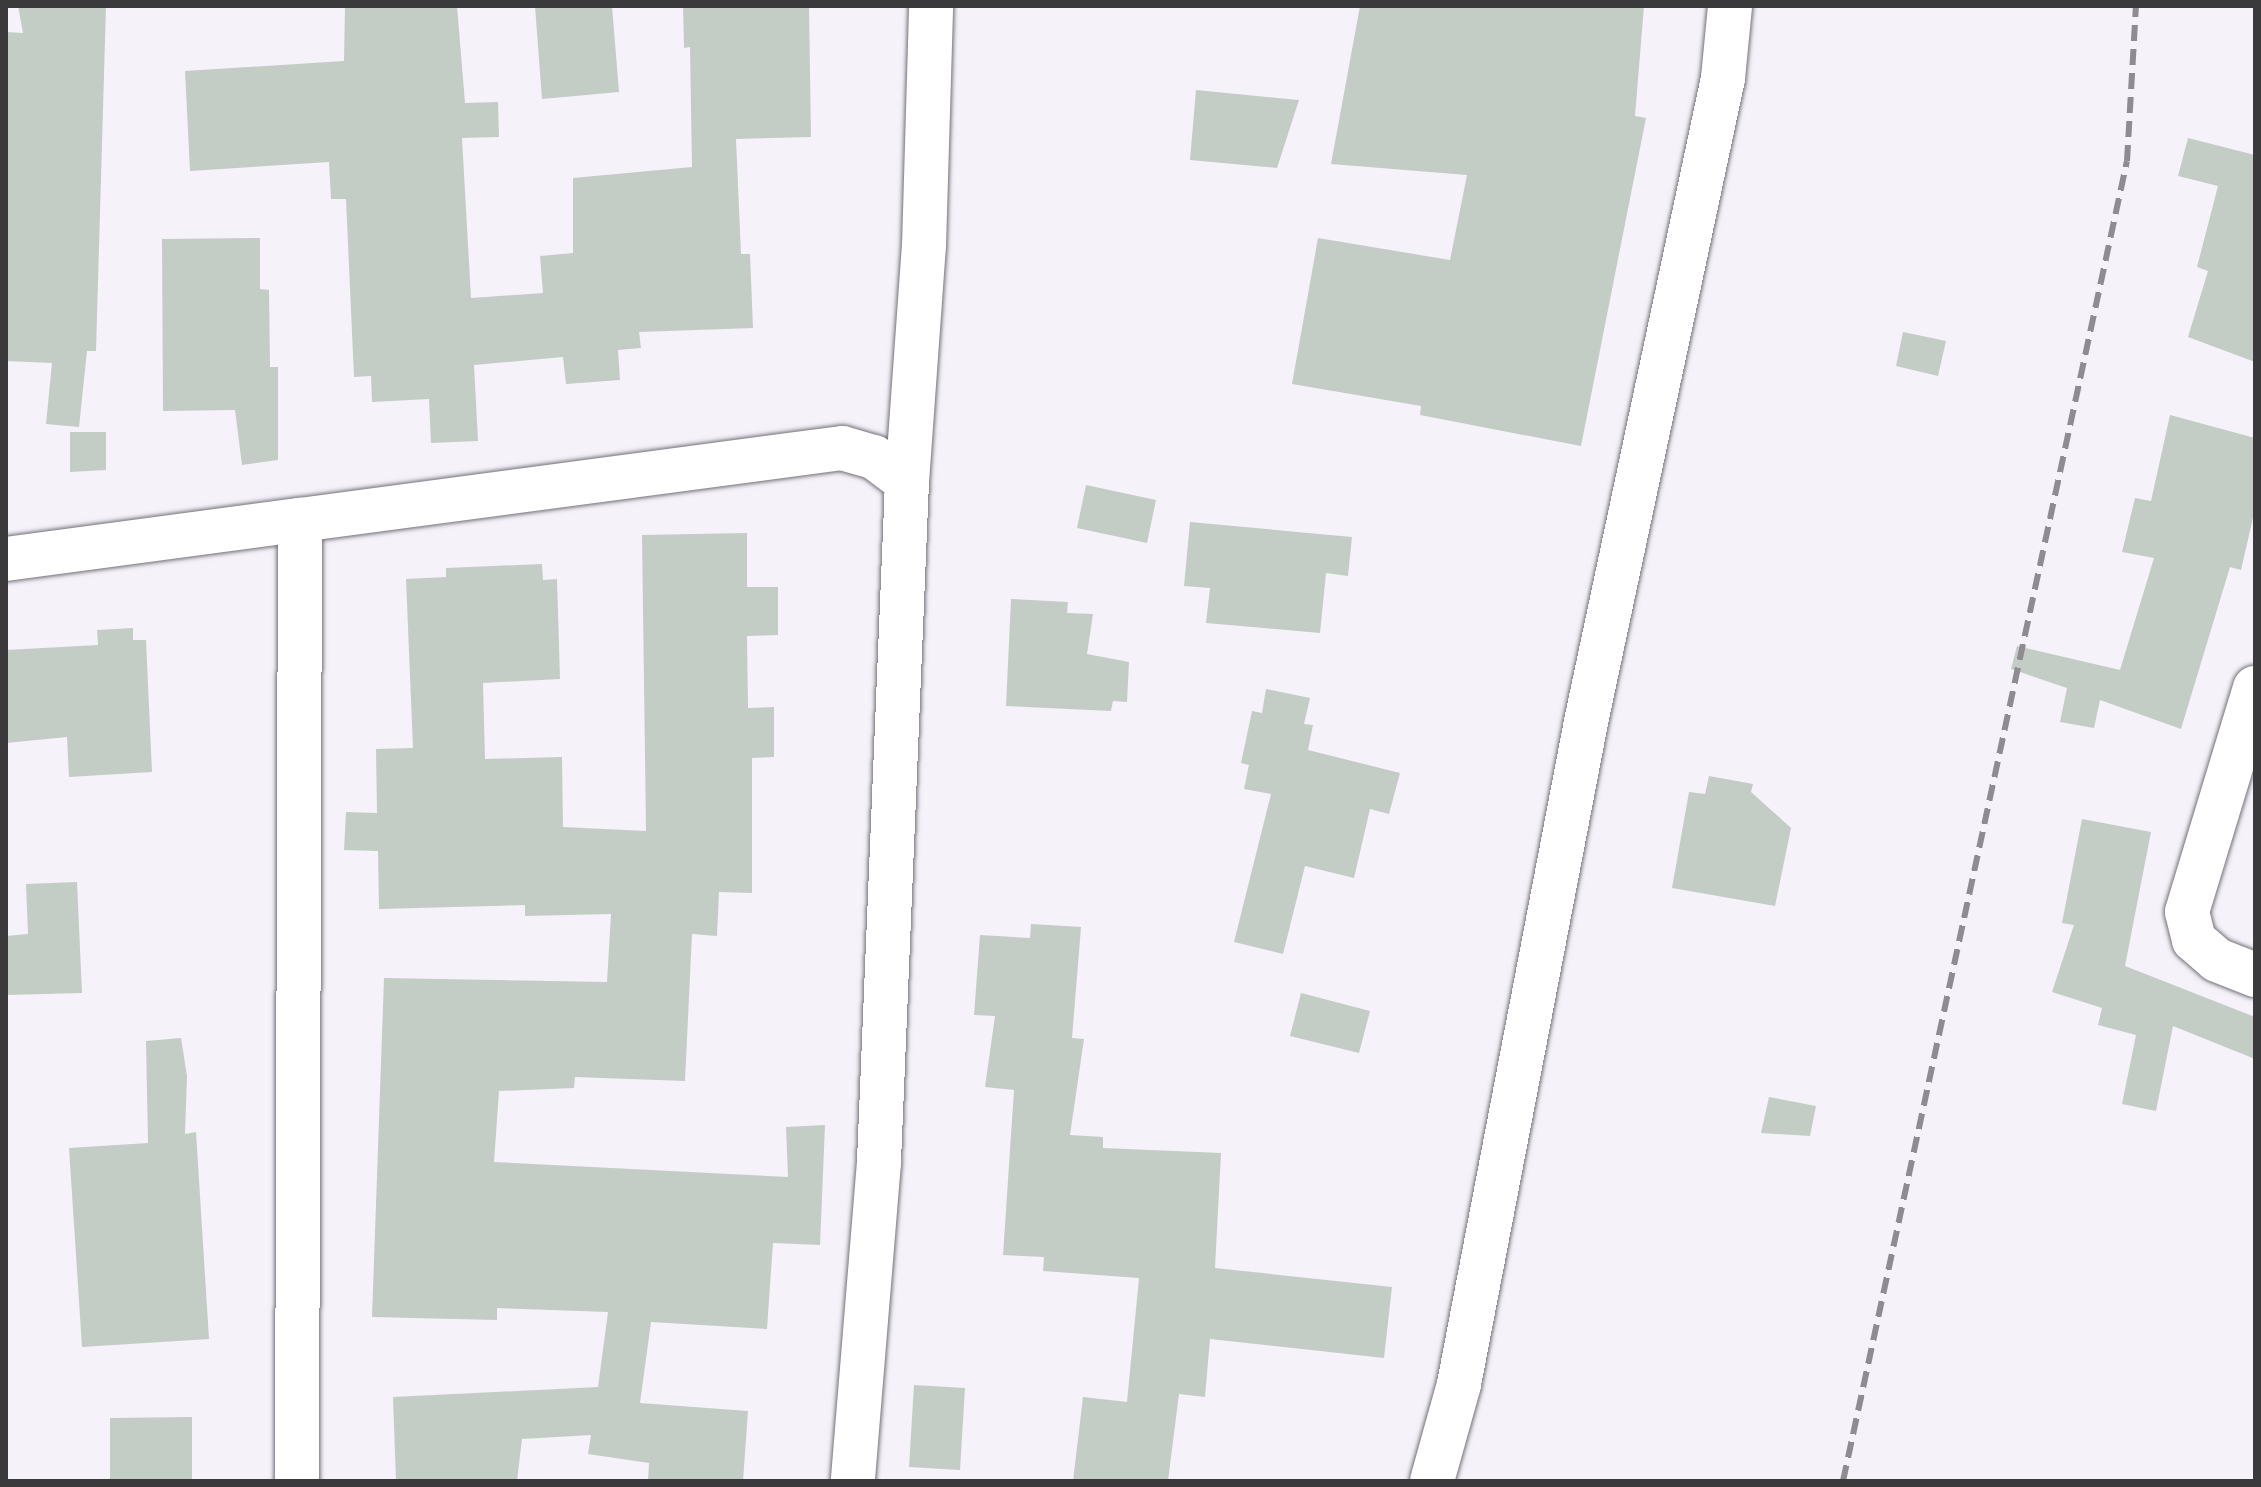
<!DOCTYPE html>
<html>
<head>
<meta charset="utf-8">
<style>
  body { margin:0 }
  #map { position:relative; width:2261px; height:1487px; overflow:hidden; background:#f5f2fa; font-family:Signika,sans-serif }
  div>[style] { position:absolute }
  .building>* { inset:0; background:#c4ccc6 }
  .roads { filter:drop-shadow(0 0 2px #747178) drop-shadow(0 0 2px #747178) }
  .street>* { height:44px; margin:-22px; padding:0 22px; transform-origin:22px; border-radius:22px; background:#fff }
  .rail>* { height:6px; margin-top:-3px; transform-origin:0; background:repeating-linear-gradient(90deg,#8e8c91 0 16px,transparent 0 24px) }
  span { translate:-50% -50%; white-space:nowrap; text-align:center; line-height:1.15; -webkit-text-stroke:7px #f5f2fa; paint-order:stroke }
  .frame { position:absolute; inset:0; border:8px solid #3a393c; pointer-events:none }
</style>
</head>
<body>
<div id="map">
  <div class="building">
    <i style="clip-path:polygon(18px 6px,106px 6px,96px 351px,87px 351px,79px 427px,46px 424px,52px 363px,6px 361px,6px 32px,23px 33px)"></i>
    <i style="clip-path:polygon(345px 6px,457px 6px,465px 103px,498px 102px,499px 137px,462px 138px,471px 298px,543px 293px,540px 256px,573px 253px,573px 178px,692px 167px,690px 47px,684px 48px,683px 6px,809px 6px,811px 137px,736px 139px,741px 254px,750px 254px,753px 328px,639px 332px,641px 348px,618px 350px,620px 380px,566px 384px,563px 357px,474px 365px,478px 441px,431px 443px,429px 399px,372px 402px,371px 376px,354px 377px,346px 199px,331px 199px,329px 162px,190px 171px,185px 71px,344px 61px)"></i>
    <i style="clip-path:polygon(535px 6px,612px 6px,619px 92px,542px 99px)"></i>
    <i style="clip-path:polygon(1360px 6px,1644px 6px,1635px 116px,1646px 118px,1581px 446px,1420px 415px,1421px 406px,1292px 384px,1318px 238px,1450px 260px,1467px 175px,1331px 164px)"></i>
    <i style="clip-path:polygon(1196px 90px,1299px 100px,1277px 168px,1190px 160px)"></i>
    <i style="clip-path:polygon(2188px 138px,2255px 155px,2255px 362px,2188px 337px,2208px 271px,2197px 267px,2218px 186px,2178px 176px)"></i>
    <i style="clip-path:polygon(260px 238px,260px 289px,269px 290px,270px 367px,278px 367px,278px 460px,242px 465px,235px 410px,163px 411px,162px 239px)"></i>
    <i style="clip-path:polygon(1903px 332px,1946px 341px,1938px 376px,1896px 366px)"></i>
    <i style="clip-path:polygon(2170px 415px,2255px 438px,2255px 509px,2241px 570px,2230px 567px,2181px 729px,2100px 700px,2094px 728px,2060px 722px,2067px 688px,2011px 669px,2017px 646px,2120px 670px,2154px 558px,2122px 552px,2135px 498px,2151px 501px)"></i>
    <i style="clip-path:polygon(70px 432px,106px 432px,106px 470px,70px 472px)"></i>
    <i style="clip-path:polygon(1086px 485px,1156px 500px,1147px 543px,1077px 528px)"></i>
    <i style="clip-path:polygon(1190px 522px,1352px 537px,1348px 576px,1326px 573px,1320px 633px,1206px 623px,1210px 588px,1184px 586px)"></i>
    <i style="clip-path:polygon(747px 533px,747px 587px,778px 587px,778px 635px,747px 636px,748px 708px,774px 707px,774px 757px,752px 758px,752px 893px,719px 892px,717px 936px,692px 934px,685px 1081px,575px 1077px,574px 1088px,499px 1091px,494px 1162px,788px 1177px,786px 1127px,825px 1125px,820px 1245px,773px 1243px,767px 1329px,651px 1322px,640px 1403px,748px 1411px,743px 1481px,648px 1481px,649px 1463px,588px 1454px,591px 1435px,522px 1439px,517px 1481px,396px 1481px,393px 1397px,598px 1387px,608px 1312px,497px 1308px,497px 1320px,372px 1317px,384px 978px,607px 982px,611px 914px,525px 916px,525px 905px,379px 909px,378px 851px,344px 850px,346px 812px,377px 813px,376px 749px,413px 748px,406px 579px,446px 577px,446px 568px,542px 564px,543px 580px,557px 579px,560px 679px,483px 683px,485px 759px,562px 757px,563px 827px,646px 831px,642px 535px)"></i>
    <i style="clip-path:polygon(1011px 599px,1068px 602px,1067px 613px,1093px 614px,1087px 654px,1129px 662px,1127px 702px,1113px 701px,1111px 711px,1006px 706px)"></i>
    <i style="clip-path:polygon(133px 628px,133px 640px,146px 640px,152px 772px,69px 777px,67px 737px,6px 743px,6px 650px,98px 645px,97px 630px)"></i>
    <i style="clip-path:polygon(1266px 689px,1310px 698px,1304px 724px,1313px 725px,1308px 750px,1400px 773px,1389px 814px,1370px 809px,1354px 878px,1305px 866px,1283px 954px,1234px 942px,1271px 794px,1244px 789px,1249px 765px,1241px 763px,1252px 711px,1262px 713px)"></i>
    <i style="clip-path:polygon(1709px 776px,1753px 784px,1751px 792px,1791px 828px,1775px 906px,1672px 888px,1689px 792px,1705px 794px)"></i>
    <i style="clip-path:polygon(2082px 819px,2151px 832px,2125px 966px,2255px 1017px,2255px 1059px,2173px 1026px,2156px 1111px,2122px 1104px,2136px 1035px,2098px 1025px,2102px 1008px,2052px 992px,2074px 925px,2062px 923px)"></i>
    <i style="clip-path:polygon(77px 882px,82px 993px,6px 995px,6px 936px,28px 934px,26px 884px)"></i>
    <i style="clip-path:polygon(1031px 924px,1081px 927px,1072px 1038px,1084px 1039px,1070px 1135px,1103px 1137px,1103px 1148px,1221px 1153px,1215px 1268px,1392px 1287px,1384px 1358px,1210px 1339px,1205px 1397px,1179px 1394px,1168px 1481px,1073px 1481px,1083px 1397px,1127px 1402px,1139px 1278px,1043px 1271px,1044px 1257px,1003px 1255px,1014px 1090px,985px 1087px,995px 1016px,974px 1015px,980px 935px,1030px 938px)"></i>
    <i style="clip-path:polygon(1301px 993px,1370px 1011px,1359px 1053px,1290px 1036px)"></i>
    <i style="clip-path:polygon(181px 1038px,187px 1076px,185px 1134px,196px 1132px,209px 1339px,82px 1347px,69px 1148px,148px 1143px,146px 1041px)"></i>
    <i style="clip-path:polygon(1769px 1097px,1816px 1106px,1810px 1136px,1761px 1133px)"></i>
    <i style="clip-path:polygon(914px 1385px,965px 1388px,960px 1470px,909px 1467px)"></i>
    <i style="clip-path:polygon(192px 1417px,192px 1481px,110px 1481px,110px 1418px)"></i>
  </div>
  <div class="roads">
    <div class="street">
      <i style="left:907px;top:482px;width:237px;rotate:-85.9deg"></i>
      <i style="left:924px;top:246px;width:240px;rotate:-88.3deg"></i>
      <i style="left:300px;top:520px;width:547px;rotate:-7.57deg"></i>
      <i style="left:842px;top:448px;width:33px;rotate:16deg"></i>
      <i style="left:874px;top:457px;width:41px;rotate:37.1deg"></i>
      <i style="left:907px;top:482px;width:681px;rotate:92.36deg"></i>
      <i style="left:879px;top:1162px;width:320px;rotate:94.7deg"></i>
      <i style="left:6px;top:559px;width:297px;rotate:-7.6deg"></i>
      <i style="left:300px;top:520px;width:961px;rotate:90.18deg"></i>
      <i style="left:2255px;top:688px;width:234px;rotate:106.9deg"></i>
      <i style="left:2187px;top:912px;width:29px;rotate:76deg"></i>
      <i style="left:2194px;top:940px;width:30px;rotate:41deg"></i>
      <i style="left:2217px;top:960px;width:41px;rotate:21.5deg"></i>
      <i style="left:1432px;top:1481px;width:101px;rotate:-74.4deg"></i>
      <i style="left:1459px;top:1384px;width:679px;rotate:-79.14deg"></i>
      <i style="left:1587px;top:717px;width:653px;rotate:-77.98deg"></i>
      <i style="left:1723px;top:78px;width:72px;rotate:-84.4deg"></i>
    </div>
  </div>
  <div class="rail">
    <i style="left:1843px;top:1481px;width:1350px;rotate:-77.86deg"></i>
    <i style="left:2127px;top:161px;width:155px;rotate:-86.7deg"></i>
  </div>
  <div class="frame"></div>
</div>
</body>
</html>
